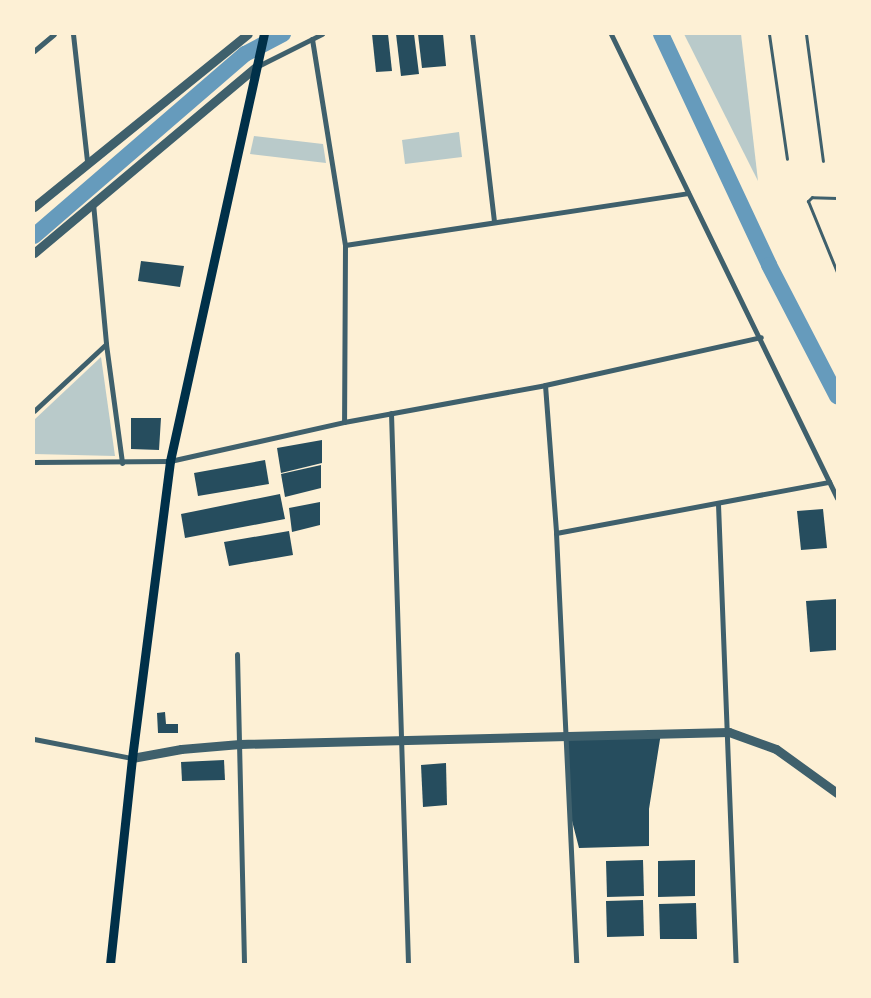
<!DOCTYPE html>
<html>
<head>
<meta charset="utf-8">
<style>
  body { margin:0 }
  #map { position:relative; width:871px; height:998px; overflow:hidden; background:#fdf0d5; font-family:"PT Sans Narrow",sans-serif }
  div>[style] { position:absolute }
  .green>* { inset:0; background:#b9caca }
  .canal>* { height:16px; margin:-8px; padding:0 8px; transform-origin:8px; border-radius:8px; background:#669bbc }
  .building>* { inset:0; background:#264d5e }
  .service>* { height:3px; margin:-1.5px; padding:0 1.5px; transform-origin:1.5px; border-radius:1.5px; background:#3f606c }
  .minor>* { height:5px; margin:-2.5px; padding:0 2.5px; transform-origin:2.5px; border-radius:2.5px; background:#3f606c }
  .tertiary>* { height:9px; margin:-4.5px; padding:0 4.5px; transform-origin:4.5px; border-radius:4.5px; background:#3f606c }
  .secondary>* { height:9px; margin:-4.5px; padding:0 4.5px; transform-origin:4.5px; border-radius:4.5px; background:#003049 }
  span { translate:-50% -50%; white-space:nowrap; text-align:center; line-height:1.15; -webkit-text-stroke:4.5px #fdf0d5; paint-order:stroke }
  .frame { position:absolute; inset:0; border:35px solid #fdf0d5; pointer-events:none }
</style>
</head>
<body>
<div id="map">
  <div class="green">
    <i style="clip-path:polygon(684px 34px,741px 34px,758px 181px)"></i>
    <i style="clip-path:polygon(459px 132px,462px 157px,405px 164px,402px 140px)"></i>
    <i style="clip-path:polygon(254px 136px,323px 144px,326px 163px,250px 154px)"></i>
    <i style="clip-path:polygon(101px 357px,115px 456px,34px 454px,34px 420px)"></i>
  </div>
  <div class="canal">
    <i style="left:661px;top:34px;width:255px;rotate:64.9deg"></i>
    <i style="left:769px;top:265px;width:148px;rotate:62.6deg"></i>
    <i style="left:34px;top:236px;width:279px;rotate:-40.8deg"></i>
    <i style="left:245px;top:54px;width:43px;rotate:-27.8deg"></i>
  </div>
  <div class="building">
    <i style="clip-path:polygon(372px 34px,388px 34px,392px 71px,376px 72px)"></i>
    <i style="clip-path:polygon(396px 34px,414px 34px,419px 74px,401px 76px)"></i>
    <i style="clip-path:polygon(418px 34px,443px 34px,446px 66px,422px 68px)"></i>
    <i style="clip-path:polygon(141px 261px,184px 266px,180px 287px,138px 281px)"></i>
    <i style="clip-path:polygon(131px 418px,161px 418px,159px 450px,131px 449px)"></i>
    <i style="clip-path:polygon(322px 440px,322px 463px,281px 473px,277px 448px)"></i>
    <i style="clip-path:polygon(265px 460px,269px 484px,198px 496px,194px 473px)"></i>
    <i style="clip-path:polygon(321px 465px,321px 488px,285px 497px,281px 474px)"></i>
    <i style="clip-path:polygon(280px 494px,285px 519px,185px 538px,181px 514px)"></i>
    <i style="clip-path:polygon(320px 502px,320px 525px,292px 532px,289px 508px)"></i>
    <i style="clip-path:polygon(823px 509px,827px 548px,801px 550px,797px 511px)"></i>
    <i style="clip-path:polygon(289px 531px,293px 555px,229px 566px,224px 542px)"></i>
    <i style="clip-path:polygon(837px 599px,837px 650px,810px 652px,806px 601px)"></i>
    <i style="clip-path:polygon(165px 712px,166px 724px,178px 724px,178px 733px,158px 733px,157px 713px)"></i>
    <i style="clip-path:polygon(661px 733px,649px 809px,649px 846px,579px 848px,570px 813px,564px 734px)"></i>
    <i style="clip-path:polygon(224px 760px,225px 780px,182px 781px,181px 762px)"></i>
    <i style="clip-path:polygon(446px 763px,447px 805px,423px 807px,421px 765px)"></i>
    <i style="clip-path:polygon(643px 860px,644px 896px,607px 897px,606px 861px)"></i>
    <i style="clip-path:polygon(695px 860px,695px 896px,658px 897px,658px 861px)"></i>
    <i style="clip-path:polygon(643px 900px,644px 936px,607px 937px,606px 901px)"></i>
    <i style="clip-path:polygon(696px 903px,697px 939px,660px 939px,659px 904px)"></i>
  </div>
  <div class="service">
    <i style="left:769px;top:34px;width:126px;rotate:81.8deg"></i>
    <i style="left:806px;top:34px;width:128px;rotate:82.4deg"></i>
    <i style="left:837px;top:198px;width:25px;rotate:-178deg"></i>
    <i style="left:812px;top:197px;width:6px;rotate:135deg"></i>
    <i style="left:808px;top:201px;width:77px;rotate:67.8deg"></i>
  </div>
  <div class="minor">
    <i style="left:73px;top:34px;width:128px;rotate:83.7deg"></i>
    <i style="left:472px;top:34px;width:189px;rotate:83.3deg"></i>
    <i style="left:611px;top:34px;width:516px;rotate:64.03deg"></i>
    <i style="left:312px;top:39px;width:209px;rotate:80.9deg"></i>
    <i style="left:345px;top:245px;width:177px;rotate:90.3deg"></i>
    <i style="left:34px;top:51px;width:26px;rotate:-40deg"></i>
    <i style="left:256px;top:67px;width:74px;rotate:-26.6deg"></i>
    <i style="left:93px;top:203px;width:142px;rotate:84.7deg"></i>
    <i style="left:106px;top:344px;width:120px;rotate:82.3deg"></i>
    <i style="left:345px;top:245px;width:347px;rotate:-8.6deg"></i>
    <i style="left:545px;top:385px;width:148px;rotate:85.7deg"></i>
    <i style="left:556px;top:533px;width:431px;rotate:87.3deg"></i>
    <i style="left:34px;top:411px;width:98px;rotate:-42.9deg"></i>
    <i style="left:391px;top:413px;width:551px;rotate:88.23deg"></i>
    <i style="left:34px;top:462px;width:136px;rotate:-0.4deg"></i>
    <i style="left:170px;top:461px;width:178px;rotate:-12.6deg"></i>
    <i style="left:344px;top:422px;width:204px;rotate:-10.4deg"></i>
    <i style="left:545px;top:385px;width:221px;rotate:-12.5deg"></i>
    <i style="left:718px;top:504px;width:460px;rotate:87.8deg"></i>
    <i style="left:556px;top:533px;width:278px;rotate:-10.6deg"></i>
    <i style="left:237px;top:654px;width:310px;rotate:88.7deg"></i>
    <i style="left:34px;top:739px;width:100px;rotate:11deg"></i>
  </div>
  <div class="tertiary">
    <i style="left:34px;top:207px;width:275px;rotate:-39deg"></i>
    <i style="left:34px;top:253px;width:290px;rotate:-40deg"></i>
    <i style="left:132px;top:758px;width:50px;rotate:-10.4deg"></i>
    <i style="left:181px;top:749px;width:59px;rotate:-4.8deg"></i>
    <i style="left:240px;top:744px;width:489px;rotate:-1.4deg"></i>
    <i style="left:729px;top:732px;width:50px;rotate:19.9deg"></i>
    <i style="left:776px;top:749px;width:75px;rotate:35.8deg"></i>
  </div>
  <div class="secondary">
    <i style="left:110px;top:964px;width:207px;rotate:-83.9deg"></i>
    <i style="left:132px;top:758px;width:299px;rotate:-82.7deg"></i>
    <i style="left:170px;top:461px;width:437px;rotate:-77.6deg"></i>
  </div>
  <div class="frame"></div>
</div>
</body>
</html>
